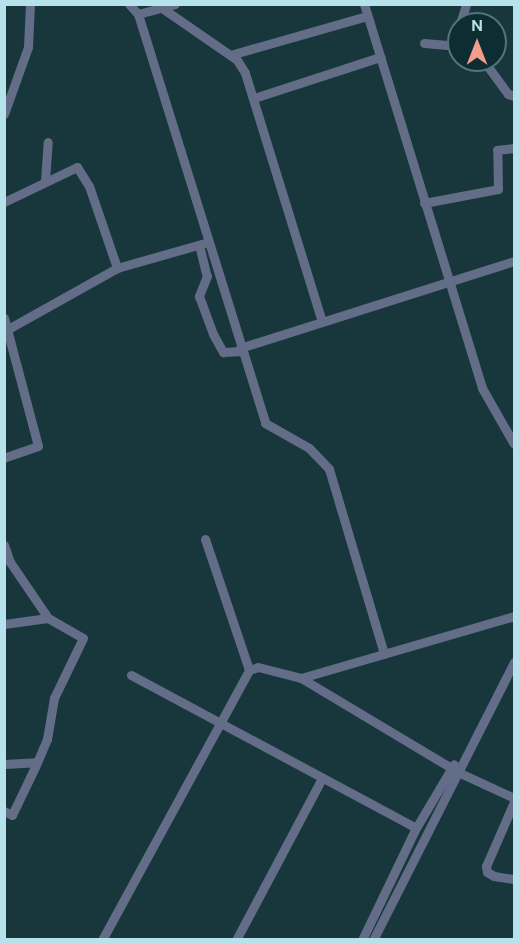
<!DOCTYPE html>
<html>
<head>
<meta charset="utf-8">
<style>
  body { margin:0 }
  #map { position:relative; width:519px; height:944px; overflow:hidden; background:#18373d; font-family:"DM Sans",sans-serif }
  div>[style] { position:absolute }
  .minor>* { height:9px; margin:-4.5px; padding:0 4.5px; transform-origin:4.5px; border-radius:4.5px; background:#646d87 }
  span { translate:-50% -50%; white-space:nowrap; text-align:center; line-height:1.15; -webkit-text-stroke:4.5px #0d2d32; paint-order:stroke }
  .frame { position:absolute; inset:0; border:6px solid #b6e2eb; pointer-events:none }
  .north { position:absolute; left:447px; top:12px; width:60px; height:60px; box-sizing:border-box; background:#0d2d32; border:2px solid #51757c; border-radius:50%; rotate:0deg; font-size:16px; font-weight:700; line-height:24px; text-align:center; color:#b6e2eb }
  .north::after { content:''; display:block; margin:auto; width:21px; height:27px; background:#f49d8d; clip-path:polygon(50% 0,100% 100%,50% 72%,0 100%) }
</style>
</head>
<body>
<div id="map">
  <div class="minor">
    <i style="left:129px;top:4px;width:13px;rotate:48deg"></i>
    <i style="left:138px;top:14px;width:428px;rotate:72.7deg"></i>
    <i style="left:265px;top:423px;width:51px;rotate:29.6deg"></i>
    <i style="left:309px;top:448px;width:29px;rotate:46deg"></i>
    <i style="left:329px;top:469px;width:193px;rotate:73.4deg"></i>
    <i style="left:364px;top:4px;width:402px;rotate:72.9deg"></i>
    <i style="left:482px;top:388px;width:64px;rotate:60.3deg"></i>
    <i style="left:162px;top:8px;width:91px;rotate:34.7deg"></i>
    <i style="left:237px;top:60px;width:15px;rotate:58deg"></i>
    <i style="left:245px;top:73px;width:260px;rotate:72.8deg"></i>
    <i style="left:138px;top:14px;width:38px;rotate:-15deg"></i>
    <i style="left:460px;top:24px;width:21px;rotate:-73deg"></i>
    <i style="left:424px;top:43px;width:35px;rotate:5deg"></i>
    <i style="left:454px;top:46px;width:21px;rotate:-76deg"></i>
    <i style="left:230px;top:55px;width:142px;rotate:-15.9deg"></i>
    <i style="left:483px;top:60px;width:42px;rotate:53.7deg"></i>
    <i style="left:508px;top:94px;width:6px;rotate:18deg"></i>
    <i style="left:254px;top:98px;width:133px;rotate:-18deg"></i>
    <i style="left:4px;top:114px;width:71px;rotate:-70.3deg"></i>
    <i style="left:28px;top:47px;width:43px;rotate:-87.3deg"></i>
    <i style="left:45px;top:181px;width:39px;rotate:-86deg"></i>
    <i style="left:4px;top:202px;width:81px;rotate:-25.6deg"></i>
    <i style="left:77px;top:167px;width:22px;rotate:58deg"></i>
    <i style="left:89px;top:186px;width:87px;rotate:71.1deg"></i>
    <i style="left:424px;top:203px;width:75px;rotate:-10.7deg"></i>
    <i style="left:498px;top:189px;width:39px;rotate:-91deg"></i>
    <i style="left:497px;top:150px;width:17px;rotate:-7deg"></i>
    <i style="left:199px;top:245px;width:32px;rotate:76deg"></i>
    <i style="left:207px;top:276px;width:22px;rotate:112deg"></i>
    <i style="left:199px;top:296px;width:40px;rotate:69.8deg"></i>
    <i style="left:213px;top:334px;width:21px;rotate:61deg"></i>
    <i style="left:223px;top:352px;width:19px;rotate:-3deg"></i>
    <i style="left:4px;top:318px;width:132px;rotate:75.1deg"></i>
    <i style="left:38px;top:446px;width:36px;rotate:161deg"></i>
    <i style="left:8px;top:329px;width:125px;rotate:-29.2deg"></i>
    <i style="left:117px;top:268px;width:95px;rotate:-15.9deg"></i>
    <i style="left:240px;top:348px;width:287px;rotate:-17.6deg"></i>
    <i style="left:205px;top:539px;width:138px;rotate:71.4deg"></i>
    <i style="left:4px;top:545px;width:18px;rotate:71deg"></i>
    <i style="left:10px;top:562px;width:68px;rotate:55.8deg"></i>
    <i style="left:48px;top:618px;width:40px;rotate:29.7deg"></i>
    <i style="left:83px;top:638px;width:67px;rotate:115.8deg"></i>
    <i style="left:54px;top:698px;width:42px;rotate:99.7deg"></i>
    <i style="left:47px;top:739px;width:30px;rotate:113deg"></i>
    <i style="left:35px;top:767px;width:53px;rotate:115.6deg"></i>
    <i style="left:12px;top:815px;width:9px;rotate:-153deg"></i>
    <i style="left:4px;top:624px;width:44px;rotate:-7.8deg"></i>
    <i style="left:131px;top:675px;width:323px;rotate:28.2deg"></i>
    <i style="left:301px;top:678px;width:222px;rotate:-16.2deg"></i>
    <i style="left:4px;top:764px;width:33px;rotate:-3deg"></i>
    <i style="left:514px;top:802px;width:70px;rotate:113.6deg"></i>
    <i style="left:486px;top:866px;width:6px;rotate:81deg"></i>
    <i style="left:487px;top:872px;width:8px;rotate:30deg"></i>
    <i style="left:494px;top:876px;width:20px;rotate:9deg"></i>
    <i style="left:102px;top:940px;width:307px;rotate:-61.4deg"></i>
    <i style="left:249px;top:670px;width:9px;rotate:-18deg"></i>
    <i style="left:258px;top:667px;width:44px;rotate:14.3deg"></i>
    <i style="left:301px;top:678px;width:185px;rotate:30.9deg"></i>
    <i style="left:460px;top:773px;width:60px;rotate:24.8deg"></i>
    <i style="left:236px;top:940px;width:183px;rotate:-62deg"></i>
    <i style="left:362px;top:940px;width:124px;rotate:-64.3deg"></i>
    <i style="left:416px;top:828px;width:74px;rotate:-59.3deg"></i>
    <i style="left:373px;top:940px;width:312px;rotate:-63.1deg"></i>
  </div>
  <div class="frame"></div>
  <div class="north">N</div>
</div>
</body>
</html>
